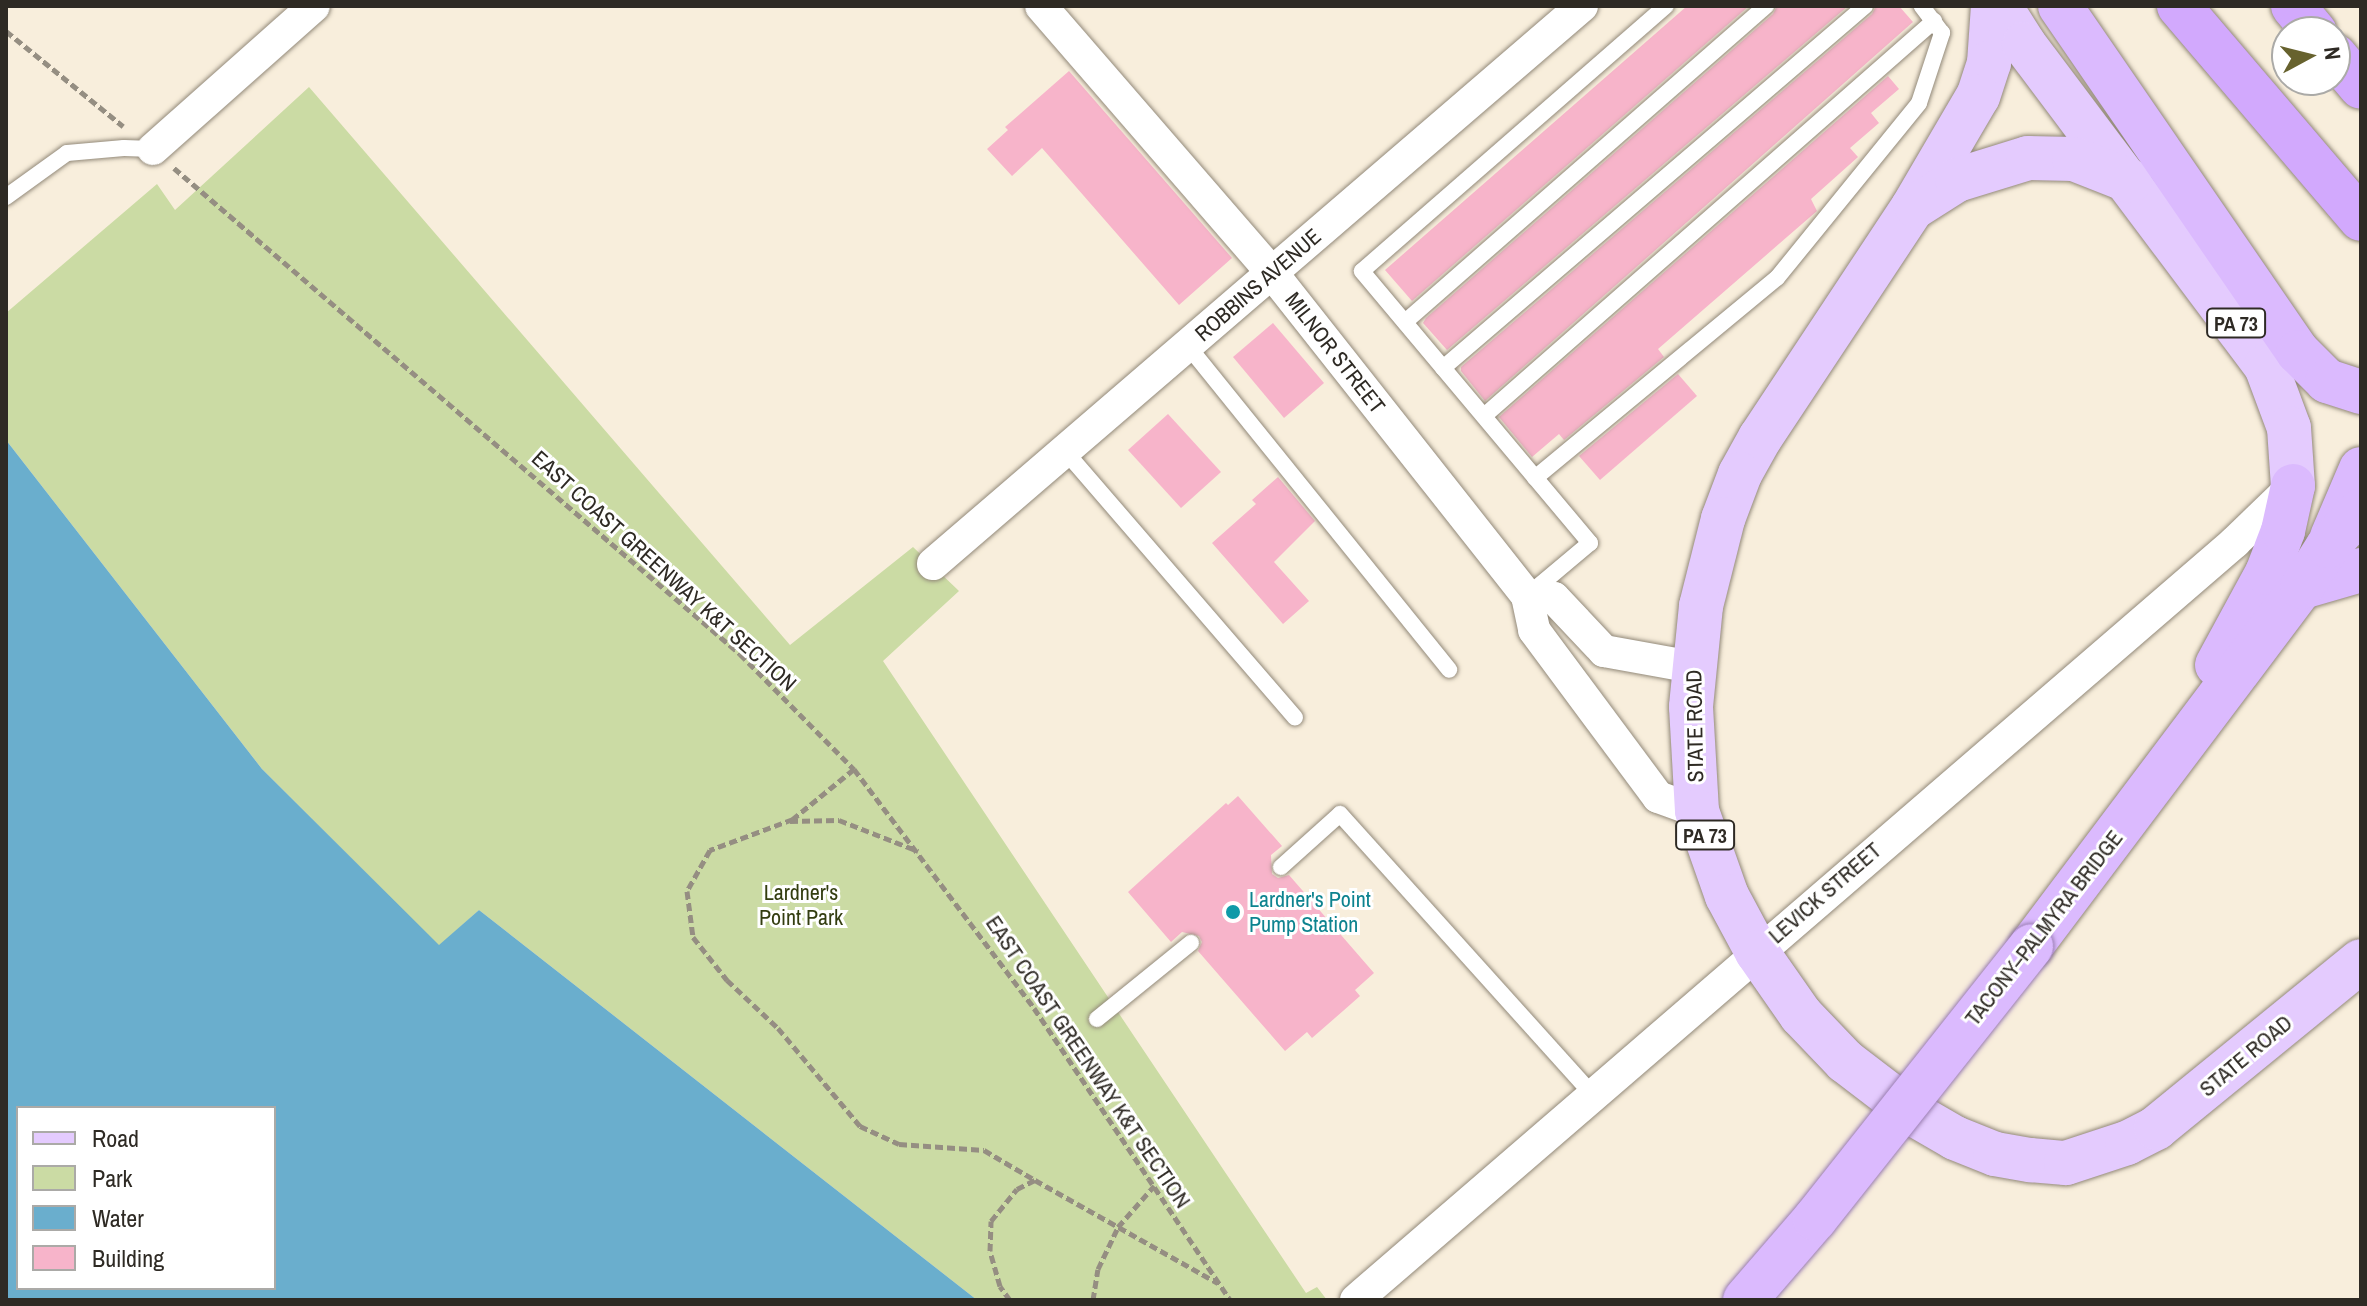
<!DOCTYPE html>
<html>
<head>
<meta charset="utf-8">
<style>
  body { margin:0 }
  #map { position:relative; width:2367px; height:1306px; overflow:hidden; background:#f8eedc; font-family:"Archivo Narrow",sans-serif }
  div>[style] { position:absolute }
  .green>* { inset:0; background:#cbdba4 }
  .water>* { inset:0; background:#6aaecd }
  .building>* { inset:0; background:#f7b4ca }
  .path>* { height:5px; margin-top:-2.5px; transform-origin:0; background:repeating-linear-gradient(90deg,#958e82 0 8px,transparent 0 12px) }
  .roads { filter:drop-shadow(0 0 2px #928979) drop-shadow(0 0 2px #928979) }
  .service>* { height:16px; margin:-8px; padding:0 8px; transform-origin:8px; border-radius:8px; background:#fff }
  .minor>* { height:32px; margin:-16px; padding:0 16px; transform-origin:16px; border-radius:16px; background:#fff }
  .primary>* { height:44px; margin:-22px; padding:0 22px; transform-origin:22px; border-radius:22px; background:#e4cbfe }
  .trunk>* { height:44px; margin:-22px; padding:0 22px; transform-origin:22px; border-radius:22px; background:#dbbafe }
  .motorway>* { height:44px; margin:-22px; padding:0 22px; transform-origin:22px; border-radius:22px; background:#d2a9fd }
  .bridges { filter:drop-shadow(0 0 2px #997db1) drop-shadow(0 0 2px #997db1) }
  .trunk-bridge>* { height:44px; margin:-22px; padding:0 22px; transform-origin:22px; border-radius:22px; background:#dbbafe }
  .dots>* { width:22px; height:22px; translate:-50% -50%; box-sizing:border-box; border:4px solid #fff; border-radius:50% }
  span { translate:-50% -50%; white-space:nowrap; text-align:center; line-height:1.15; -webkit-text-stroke:6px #fff; paint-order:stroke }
  .shield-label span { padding:2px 6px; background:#fff; border:2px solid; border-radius:6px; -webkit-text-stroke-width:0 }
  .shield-label { font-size:20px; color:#2e2a24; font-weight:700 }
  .street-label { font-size:22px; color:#2e2a24 }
  .park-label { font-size:22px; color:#333d10 }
  .culture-label { font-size:22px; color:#0d838f }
  .left { translate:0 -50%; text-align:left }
  .frame { position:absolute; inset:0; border:8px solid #2e2a24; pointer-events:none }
  .legend { position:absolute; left:16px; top:1106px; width:260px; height:184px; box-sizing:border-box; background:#fff; border:2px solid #abaaa7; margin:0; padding:10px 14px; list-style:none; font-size:24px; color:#2e2a24 }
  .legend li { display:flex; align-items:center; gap:16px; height:40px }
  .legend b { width:40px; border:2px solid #abaaa7 }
  .north { position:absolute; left:2271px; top:16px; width:80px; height:80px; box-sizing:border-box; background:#fff; border:2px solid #abaaa7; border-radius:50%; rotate:83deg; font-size:22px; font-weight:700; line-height:32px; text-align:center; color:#2e2a24 }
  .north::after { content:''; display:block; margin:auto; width:28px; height:36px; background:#67622e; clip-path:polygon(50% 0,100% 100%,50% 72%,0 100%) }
</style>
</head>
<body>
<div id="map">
  <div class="green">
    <i style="clip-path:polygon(309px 87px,790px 645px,913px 547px,959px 591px,883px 661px,1306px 1293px,1317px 1287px,1327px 1300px,977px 1300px,479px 910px,439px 946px,262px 769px,6px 440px,6px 313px,157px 184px,175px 210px)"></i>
  </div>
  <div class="water">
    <i style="clip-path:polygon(evenodd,6px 440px,262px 769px,439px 945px,479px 910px,977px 1300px,6px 1300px,6px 440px,18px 1108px,274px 1108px,274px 1288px,18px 1288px,18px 1108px)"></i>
  </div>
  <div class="building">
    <i style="clip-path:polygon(1687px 6px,1749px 6px,1412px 301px,1385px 270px)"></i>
    <i style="clip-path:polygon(1777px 6px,1848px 6px,1447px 350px,1423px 323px,1426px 318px,1773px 14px)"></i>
    <i style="clip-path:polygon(1876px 6px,1899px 6px,1913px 22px,1485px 401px,1461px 371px,1461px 367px,1872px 14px)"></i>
    <i style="clip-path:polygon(1069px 71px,1232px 258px,1179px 305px,1042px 148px,1012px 176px,987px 149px,1008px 130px,1005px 127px)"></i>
    <i style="clip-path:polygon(1888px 76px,1899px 89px,1871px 113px,1879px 123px,1850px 148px,1858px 157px,1811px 199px,1817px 211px,1658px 349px,1664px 357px,1564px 440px,1559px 434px,1532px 457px,1499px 417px)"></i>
    <i style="clip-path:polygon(1273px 323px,1324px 383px,1284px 418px,1233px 357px)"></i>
    <i style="clip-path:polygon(1678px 374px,1697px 396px,1600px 480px,1579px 456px)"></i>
    <i style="clip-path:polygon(1168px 414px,1221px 472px,1181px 508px,1128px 450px)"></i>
    <i style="clip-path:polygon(1278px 477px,1315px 521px,1274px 562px,1309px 601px,1283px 624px,1212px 543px,1256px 504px,1252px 500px)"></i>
    <i style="clip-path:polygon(1238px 796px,1282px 846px,1271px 855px,1272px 874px,1278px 878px,1289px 875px,1374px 973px,1355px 990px,1360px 996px,1343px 1011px,1312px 1038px,1307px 1032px,1285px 1051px,1198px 951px,1202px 942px,1199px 936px,1182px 932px,1171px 942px,1128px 892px,1226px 803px,1228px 805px)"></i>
  </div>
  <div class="path">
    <i style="left:6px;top:31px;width:151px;rotate:39.1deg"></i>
    <i style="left:174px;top:168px;width:746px;rotate:40.65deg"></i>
    <i style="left:740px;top:654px;width:162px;rotate:45.3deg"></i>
    <i style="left:854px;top:769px;width:299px;rotate:53deg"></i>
    <i style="left:1034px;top:1008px;width:352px;rotate:56.1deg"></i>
    <i style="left:854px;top:769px;width:79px;rotate:140.7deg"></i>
    <i style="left:793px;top:819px;width:89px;rotate:159.5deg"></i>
    <i style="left:710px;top:850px;width:47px;rotate:119.3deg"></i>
    <i style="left:687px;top:891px;width:46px;rotate:82.6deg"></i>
    <i style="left:693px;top:937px;width:55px;rotate:51.7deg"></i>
    <i style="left:727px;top:980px;width:70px;rotate:43.3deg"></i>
    <i style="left:778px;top:1028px;width:128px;rotate:50.1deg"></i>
    <i style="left:860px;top:1126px;width:43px;rotate:24.8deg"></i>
    <i style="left:899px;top:1144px;width:85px;rotate:4deg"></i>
    <i style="left:984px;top:1150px;width:59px;rotate:30.5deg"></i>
    <i style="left:790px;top:821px;width:49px;rotate:-1.2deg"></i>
    <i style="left:839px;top:820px;width:85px;rotate:21.4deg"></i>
    <i style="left:1010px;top:1300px;width:17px;rotate:-126deg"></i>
    <i style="left:1000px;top:1286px;width:36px;rotate:-106deg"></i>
    <i style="left:990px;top:1251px;width:30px;rotate:-88deg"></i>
    <i style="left:991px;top:1221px;width:41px;rotate:-50.9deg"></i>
    <i style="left:1017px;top:1189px;width:20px;rotate:-27deg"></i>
    <i style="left:1035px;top:1180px;width:210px;rotate:29.4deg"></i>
    <i style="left:1093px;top:1300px;width:31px;rotate:-81deg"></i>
    <i style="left:1098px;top:1269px;width:47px;rotate:-64.5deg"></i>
    <i style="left:1118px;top:1227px;width:55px;rotate:-48.7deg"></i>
  </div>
  <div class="roads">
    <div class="service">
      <i style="left:6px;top:197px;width:75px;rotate:-35.8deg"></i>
      <i style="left:67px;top:153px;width:57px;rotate:-5deg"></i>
      <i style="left:124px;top:148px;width:29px;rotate:2deg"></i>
      <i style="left:1405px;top:322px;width:480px;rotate:-41.2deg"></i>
      <i style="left:1188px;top:346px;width:416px;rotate:51.1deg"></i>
      <i style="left:1443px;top:368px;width:556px;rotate:-40.62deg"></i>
      <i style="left:1484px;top:416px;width:599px;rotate:-41.28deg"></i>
      <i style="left:1065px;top:451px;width:352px;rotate:49.2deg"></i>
      <i style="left:1535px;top:478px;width:314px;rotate:-39.6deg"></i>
      <i style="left:1777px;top:278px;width:225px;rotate:-50.9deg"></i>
      <i style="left:1919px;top:103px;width:74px;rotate:-71.8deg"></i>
      <i style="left:1942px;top:33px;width:34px;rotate:-127deg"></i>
      <i style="left:1528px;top:595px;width:81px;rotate:-40deg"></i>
      <i style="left:1590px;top:543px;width:355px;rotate:-130deg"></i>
      <i style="left:1362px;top:271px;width:403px;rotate:-41.1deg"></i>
      <i style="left:1281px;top:867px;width:79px;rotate:-41.9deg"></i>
      <i style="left:1340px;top:814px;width:378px;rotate:48deg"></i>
      <i style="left:1097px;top:1019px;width:121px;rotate:-39deg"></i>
    </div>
    <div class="minor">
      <i style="left:1041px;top:6px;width:353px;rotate:49.1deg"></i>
      <i style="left:1272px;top:273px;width:412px;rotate:51.7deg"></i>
      <i style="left:1527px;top:596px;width:35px;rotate:78deg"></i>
      <i style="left:1534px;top:630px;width:208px;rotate:53.4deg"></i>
      <i style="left:1658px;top:797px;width:41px;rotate:19.7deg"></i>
      <i style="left:153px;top:149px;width:215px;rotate:-41.6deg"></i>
      <i style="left:933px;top:564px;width:856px;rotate:-40.69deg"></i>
      <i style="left:1527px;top:596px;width:27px;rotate:4deg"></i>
      <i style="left:1554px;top:598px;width:73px;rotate:46.7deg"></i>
      <i style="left:1604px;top:651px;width:90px;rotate:10.2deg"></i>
      <i style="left:1356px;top:1300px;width:1161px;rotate:-40.77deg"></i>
      <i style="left:2235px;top:542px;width:81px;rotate:-44deg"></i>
    </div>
    <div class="primary">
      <i style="left:1993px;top:6px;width:57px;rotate:94deg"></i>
      <i style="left:1989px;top:63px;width:35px;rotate:108deg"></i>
      <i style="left:1978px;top:96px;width:129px;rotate:120.4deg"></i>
      <i style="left:1913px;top:207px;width:277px;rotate:123.5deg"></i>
      <i style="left:1760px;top:438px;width:41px;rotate:119.1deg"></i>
      <i style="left:1740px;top:474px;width:48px;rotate:110.7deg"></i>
      <i style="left:1723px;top:519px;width:90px;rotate:104.2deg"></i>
      <i style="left:1701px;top:606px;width:101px;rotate:95.7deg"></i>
      <i style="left:1691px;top:707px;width:104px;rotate:86.7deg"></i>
      <i style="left:1697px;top:811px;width:90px;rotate:70.6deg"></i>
      <i style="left:1727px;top:896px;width:64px;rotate:61.8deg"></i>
      <i style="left:1757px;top:952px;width:77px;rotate:55.1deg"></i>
      <i style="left:1801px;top:1015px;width:64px;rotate:46.3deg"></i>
      <i style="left:1845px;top:1061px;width:91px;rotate:37.4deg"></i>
      <i style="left:1917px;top:1116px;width:44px;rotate:30.1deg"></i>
      <i style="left:1955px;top:1138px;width:43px;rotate:21.8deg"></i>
      <i style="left:1995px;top:1154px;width:36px;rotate:10deg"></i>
      <i style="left:2030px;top:1160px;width:36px;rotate:5deg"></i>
      <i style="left:2066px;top:1163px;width:64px;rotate:-18.2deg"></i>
      <i style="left:2127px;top:1143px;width:33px;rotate:-27deg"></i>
      <i style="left:2156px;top:1128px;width:264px;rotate:-39.2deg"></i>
      <i style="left:2000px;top:6px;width:45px;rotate:57.7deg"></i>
      <i style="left:2024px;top:44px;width:403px;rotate:53.1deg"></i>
      <i style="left:2266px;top:366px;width:66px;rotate:69.6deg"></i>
      <i style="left:2289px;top:428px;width:58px;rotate:86.1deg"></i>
      <i style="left:1916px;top:206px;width:49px;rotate:-32.4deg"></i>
      <i style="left:1957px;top:180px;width:74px;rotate:-17.2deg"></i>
      <i style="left:2028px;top:158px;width:46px;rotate:1.2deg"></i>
      <i style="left:2074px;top:159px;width:60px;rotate:21.4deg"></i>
    </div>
    <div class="trunk">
      <i style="left:2060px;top:6px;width:420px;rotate:55.5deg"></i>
      <i style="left:2298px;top:352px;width:41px;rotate:45deg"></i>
      <i style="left:2327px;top:381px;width:36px;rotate:18deg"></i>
      <i style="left:2332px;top:537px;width:74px;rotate:-66.9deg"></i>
      <i style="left:2302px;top:587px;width:61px;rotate:-16.1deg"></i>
      <i style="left:2217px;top:665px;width:105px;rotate:-61.5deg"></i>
      <i style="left:2267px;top:573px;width:45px;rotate:-69.1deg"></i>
      <i style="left:2283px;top:531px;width:46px;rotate:-77.5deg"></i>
      <i style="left:2031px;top:946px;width:450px;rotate:-53deg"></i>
      <i style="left:2302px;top:587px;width:49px;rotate:-57.6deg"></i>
      <i style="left:2328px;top:546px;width:49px;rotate:-47.5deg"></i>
    </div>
    <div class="motorway">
      <i style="left:2179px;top:6px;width:280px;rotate:49.5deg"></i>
      <i style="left:2293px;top:6px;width:34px;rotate:50deg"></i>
      <i style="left:2335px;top:56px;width:40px;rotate:50deg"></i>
    </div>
  </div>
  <div class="bridges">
    <div class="trunk-bridge">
      <i style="left:1745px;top:1300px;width:107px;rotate:-49.2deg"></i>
      <i style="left:1815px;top:1219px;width:348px;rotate:-51.6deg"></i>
    </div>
  </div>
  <div class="dots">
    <i style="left:1233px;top:912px;background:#0f9aa8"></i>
  </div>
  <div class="shield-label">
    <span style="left:2236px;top:323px">PA 73</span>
    <span style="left:1705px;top:835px">PA 73</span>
  </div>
  <div class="street-label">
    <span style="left:1258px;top:285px;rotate:-41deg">ROBBINS AVENUE</span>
    <span style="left:1335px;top:353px;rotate:52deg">MILNOR STREET</span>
    <span style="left:664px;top:571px;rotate:42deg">EAST COAST GREENWAY K&amp;T SECTION</span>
    <span style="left:1695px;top:726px;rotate:-91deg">STATE ROAD</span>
    <span style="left:1825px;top:893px;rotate:-41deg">LEVICK STREET</span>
    <span style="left:2044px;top:928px;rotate:-52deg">TACONY–PALMYRA BRIDGE</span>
    <span style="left:2246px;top:1056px;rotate:-40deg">STATE ROAD</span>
    <span style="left:1088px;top:1062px;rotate:56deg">EAST COAST GREENWAY K&amp;T SECTION</span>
  </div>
  <div class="park-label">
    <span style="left:801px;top:905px">Lardner's<br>Point Park</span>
  </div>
  <div class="culture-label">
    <span class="left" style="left:1249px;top:912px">Lardner's Point<br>Pump Station</span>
  </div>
  <div class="frame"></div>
  <ul class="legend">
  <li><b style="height:10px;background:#e4cbfe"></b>Road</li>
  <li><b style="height:22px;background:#cbdba4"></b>Park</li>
  <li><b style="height:22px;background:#6aaecd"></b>Water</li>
  <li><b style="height:22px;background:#f7b4ca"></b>Building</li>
  </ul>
  <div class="north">N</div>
</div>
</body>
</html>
